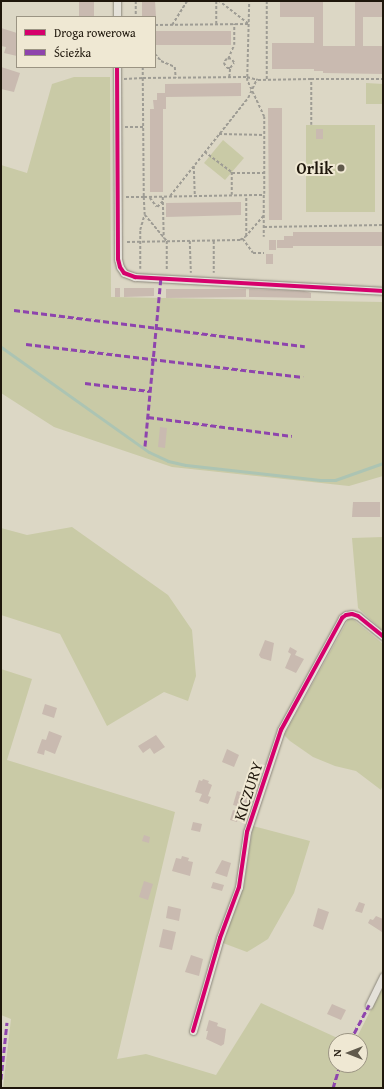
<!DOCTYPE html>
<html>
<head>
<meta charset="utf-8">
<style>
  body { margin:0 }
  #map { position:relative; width:384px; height:1089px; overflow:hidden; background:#dcd7c5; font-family:"Gentium Book Plus",serif }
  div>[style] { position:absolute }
  .green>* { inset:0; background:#c9caa6 }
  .stream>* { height:3px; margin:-1.5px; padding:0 1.5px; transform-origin:1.5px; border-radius:1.5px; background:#acc4b3 }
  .building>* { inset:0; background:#c9bab0 }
  .path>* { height:1.5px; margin-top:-0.75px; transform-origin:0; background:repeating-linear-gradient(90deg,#9e9c94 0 3px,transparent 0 5px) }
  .roads { filter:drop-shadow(0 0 1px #8b877b) drop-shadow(0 0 1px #8b877b) }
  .minor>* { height:7px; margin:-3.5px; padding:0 3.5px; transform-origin:3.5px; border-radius:3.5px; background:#e4e1d9 }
  .quiet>* { height:3px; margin-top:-1.5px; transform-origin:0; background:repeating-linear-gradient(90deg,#8e44ad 0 6px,transparent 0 9px) }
  .cycleway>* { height:4px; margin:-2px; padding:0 2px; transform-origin:2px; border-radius:2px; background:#d6006c }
  .dots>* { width:11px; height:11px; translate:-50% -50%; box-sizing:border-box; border:2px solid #efe8d3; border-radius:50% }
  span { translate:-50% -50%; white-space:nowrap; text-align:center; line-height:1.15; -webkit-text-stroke:4px #efe8d3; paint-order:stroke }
  .poi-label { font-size:16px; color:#1e160b; font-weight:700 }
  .right { translate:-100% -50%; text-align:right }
  .street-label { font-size:16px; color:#1e160b }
  .frame { position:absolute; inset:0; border:2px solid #1e160b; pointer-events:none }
  .legend { position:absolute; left:16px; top:16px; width:140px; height:52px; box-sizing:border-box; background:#efe8d3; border:1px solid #9b9483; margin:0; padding:5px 7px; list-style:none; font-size:12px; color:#1e160b }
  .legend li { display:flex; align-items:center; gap:8px; height:20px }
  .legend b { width:20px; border:1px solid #9b9483 }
  .north { position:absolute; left:328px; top:1033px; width:40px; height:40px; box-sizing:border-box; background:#efe8d3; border:1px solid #9b9483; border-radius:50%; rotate:270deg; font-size:11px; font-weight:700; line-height:16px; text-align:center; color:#1e160b }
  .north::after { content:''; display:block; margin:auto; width:14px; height:18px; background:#605a4c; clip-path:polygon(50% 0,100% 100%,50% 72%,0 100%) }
</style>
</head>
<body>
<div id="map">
  <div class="green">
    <i style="clip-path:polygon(74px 77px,110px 77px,111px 297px,383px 302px,383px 476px,349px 486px,172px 467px,54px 427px,1px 393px,1px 165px,27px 173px,52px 84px)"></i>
    <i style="clip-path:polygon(366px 83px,383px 84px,383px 104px,366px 104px)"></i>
    <i style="clip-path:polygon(306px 125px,375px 125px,375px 212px,306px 212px)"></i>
    <i style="clip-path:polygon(223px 140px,244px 158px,225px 180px,204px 163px)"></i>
    <i style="clip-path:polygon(72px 527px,168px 595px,192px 630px,196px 676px,188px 701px,164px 692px,107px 726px,60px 634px,1px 615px,1px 528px,27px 535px)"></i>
    <i style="clip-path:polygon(383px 537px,383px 631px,358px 608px,352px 538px)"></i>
    <i style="clip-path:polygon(349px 618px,354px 620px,383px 644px,383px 784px,381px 790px,356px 771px,335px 766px,313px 757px,290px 741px,284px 735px)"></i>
    <i style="clip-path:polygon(1px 669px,32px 679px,7px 760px,175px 812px,117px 1059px,146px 1054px,216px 1075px,261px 1003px,344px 1041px,336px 1041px,336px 1065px,360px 1065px,360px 1041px,355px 1041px,381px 990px,383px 990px,383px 1088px,3px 1088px,11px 1019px,1px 1015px)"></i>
    <i style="clip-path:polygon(253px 826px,310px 841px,294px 893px,268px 939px,247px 952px,223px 943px,244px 886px)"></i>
  </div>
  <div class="stream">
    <i style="left:1px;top:347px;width:181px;rotate:35.4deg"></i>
    <i style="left:149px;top:452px;width:21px;rotate:25deg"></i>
    <i style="left:168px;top:461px;width:18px;rotate:13deg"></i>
    <i style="left:186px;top:465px;width:135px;rotate:6.4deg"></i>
    <i style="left:320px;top:480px;width:15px"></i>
    <i style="left:335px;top:480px;width:51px;rotate:-19.5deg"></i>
  </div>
  <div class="building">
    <i style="clip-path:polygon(79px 1px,94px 1px,94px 17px,79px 17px)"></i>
    <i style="clip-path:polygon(142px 1px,155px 1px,156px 17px,142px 17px)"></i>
    <i style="clip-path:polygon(280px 1px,323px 1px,323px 46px,355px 46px,355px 1px,383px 1px,383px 17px,363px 17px,363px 46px,383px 46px,383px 74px,323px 73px,323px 71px,314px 71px,314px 69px,272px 69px,272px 43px,314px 43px,314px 17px,280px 17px)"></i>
    <i style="clip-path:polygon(1px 28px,17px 33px,17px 56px,4px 53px,6px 47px,1px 46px)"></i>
    <i style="clip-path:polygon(156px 31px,231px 31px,231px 45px,156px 45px)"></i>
    <i style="clip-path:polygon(1px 67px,20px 73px,14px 92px,1px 89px)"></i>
    <i style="clip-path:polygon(241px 83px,241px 96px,166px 97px,166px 109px,163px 109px,163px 192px,150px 192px,150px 109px,154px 109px,153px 100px,157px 100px,157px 93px,165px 93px,165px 84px)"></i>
    <i style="clip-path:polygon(268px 108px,282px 108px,282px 220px,269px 220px)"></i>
    <i style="clip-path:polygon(316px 129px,323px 129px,323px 139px,316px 139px)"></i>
    <i style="clip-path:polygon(241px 202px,241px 215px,166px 217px,166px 203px)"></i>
    <i style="clip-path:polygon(293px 232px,383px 232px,383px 246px,293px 246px,293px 248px,277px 248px,277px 240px,284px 240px,284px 236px,293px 236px)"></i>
    <i style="clip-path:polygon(269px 240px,276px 240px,276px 250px,269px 250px)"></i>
    <i style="clip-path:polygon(266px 254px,273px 254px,273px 264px,266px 264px)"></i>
    <i style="clip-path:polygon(115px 288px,120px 288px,120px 297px,115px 297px)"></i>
    <i style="clip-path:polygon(124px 288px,154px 288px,154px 296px,124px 297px)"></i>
    <i style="clip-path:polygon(166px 289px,246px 289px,246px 297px,166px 298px)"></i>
    <i style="clip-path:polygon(249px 289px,304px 291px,311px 293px,311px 298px,249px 297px)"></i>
    <i style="clip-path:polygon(160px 427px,167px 428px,165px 448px,158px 447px)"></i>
    <i style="clip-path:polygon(353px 502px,380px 502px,380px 517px,352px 517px)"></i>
    <i style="clip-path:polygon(265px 640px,274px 643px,271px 661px,261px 658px,259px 655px)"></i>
    <i style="clip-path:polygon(290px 647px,297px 651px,295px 655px,304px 659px,296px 673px,285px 668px,291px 654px,288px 652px)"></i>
    <i style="clip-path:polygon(45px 704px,57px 708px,54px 718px,42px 714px)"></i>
    <i style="clip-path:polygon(49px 731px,62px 736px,55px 754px,45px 750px,44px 755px,37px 753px,42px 739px,46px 740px)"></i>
    <i style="clip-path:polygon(156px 735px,165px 747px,154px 754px,150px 748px,143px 753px,138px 746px)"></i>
    <i style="clip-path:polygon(227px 749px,239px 755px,234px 767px,222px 762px)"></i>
    <i style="clip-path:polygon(203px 779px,209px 781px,208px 783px,212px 785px,208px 796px,211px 797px,208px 804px,199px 801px,202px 794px,195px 792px,199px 780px,202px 781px)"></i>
    <i style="clip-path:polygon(237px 791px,249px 795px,245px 808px,233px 805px)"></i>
    <i style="clip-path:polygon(233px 810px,239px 812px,237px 822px,230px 820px)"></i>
    <i style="clip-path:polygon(193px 822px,202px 824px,200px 832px,191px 830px)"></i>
    <i style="clip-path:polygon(144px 835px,150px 837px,149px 843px,142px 841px)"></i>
    <i style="clip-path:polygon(182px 856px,189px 858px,188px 861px,193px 862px,190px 876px,172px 871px,176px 858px,181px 859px)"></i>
    <i style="clip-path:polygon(222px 860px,231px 863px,227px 877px,215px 873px)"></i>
    <i style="clip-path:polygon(144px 881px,153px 884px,148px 900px,139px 897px)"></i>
    <i style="clip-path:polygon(213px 882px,224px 885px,222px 891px,211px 888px)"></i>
    <i style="clip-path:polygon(359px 902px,365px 904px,362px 913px,355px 911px)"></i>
    <i style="clip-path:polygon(168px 906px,181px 909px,179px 921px,166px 918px)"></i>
    <i style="clip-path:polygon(318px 908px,329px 912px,323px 930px,313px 926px)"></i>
    <i style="clip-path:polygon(376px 916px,383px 919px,382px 932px,368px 923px,370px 919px,373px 920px)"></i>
    <i style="clip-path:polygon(163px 929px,176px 932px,172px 950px,159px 947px)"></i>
    <i style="clip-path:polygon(191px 955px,203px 959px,199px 976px,185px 972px)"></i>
    <i style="clip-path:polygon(332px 1004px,346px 1010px,341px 1020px,327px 1014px)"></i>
    <i style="clip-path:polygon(209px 1020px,218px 1023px,217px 1026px,226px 1029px,224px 1044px,221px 1046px,206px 1039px,208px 1031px,206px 1031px)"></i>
  </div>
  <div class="path">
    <i style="left:136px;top:1px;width:16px;rotate:90deg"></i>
    <i style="left:267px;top:1px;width:79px;rotate:90deg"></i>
    <i style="left:216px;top:24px;width:23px;rotate:-90deg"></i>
    <i style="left:155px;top:25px;width:93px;rotate:-0.6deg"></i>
    <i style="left:248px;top:24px;width:37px;rotate:-142deg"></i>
    <i style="left:172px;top:25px;width:28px;rotate:-58deg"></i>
    <i style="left:155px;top:54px;width:9px;rotate:49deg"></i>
    <i style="left:161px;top:61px;width:15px;rotate:23deg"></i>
    <i style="left:175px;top:67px;width:11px;rotate:85deg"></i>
    <i style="left:228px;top:59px;width:15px;rotate:-67deg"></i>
    <i style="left:234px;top:45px;width:21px;rotate:-90deg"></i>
    <i style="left:143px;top:67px;width:11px;rotate:90deg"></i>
    <i style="left:143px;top:78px;width:104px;rotate:-0.6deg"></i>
    <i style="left:247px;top:77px;width:76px;rotate:-88.5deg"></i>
    <i style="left:229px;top:77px;width:9px;rotate:-84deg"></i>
    <i style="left:230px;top:68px;width:6px;rotate:-51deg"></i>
    <i style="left:234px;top:63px;width:5px;rotate:-127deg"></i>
    <i style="left:231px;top:59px;width:4px;rotate:180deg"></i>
    <i style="left:227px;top:59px;width:5px;rotate:127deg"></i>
    <i style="left:224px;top:63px;width:6px;rotate:59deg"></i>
    <i style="left:227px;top:68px;width:3px"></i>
    <i style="left:124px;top:79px;width:19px;rotate:-3deg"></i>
    <i style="left:143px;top:78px;width:119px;rotate:89.5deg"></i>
    <i style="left:144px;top:197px;width:120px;rotate:-1deg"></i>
    <i style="left:264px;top:195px;width:42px;rotate:90deg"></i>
    <i style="left:311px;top:125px;width:46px;rotate:-90deg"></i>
    <i style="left:311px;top:79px;width:72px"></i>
    <i style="left:125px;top:127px;width:19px"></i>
    <i style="left:219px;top:134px;width:44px;rotate:1.3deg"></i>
    <i style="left:205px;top:152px;width:34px;rotate:37deg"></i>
    <i style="left:232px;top:172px;width:23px;rotate:90deg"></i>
    <i style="left:194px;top:166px;width:30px;rotate:88deg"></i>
    <i style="left:232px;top:173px;width:32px"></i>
    <i style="left:264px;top:194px;width:77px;rotate:-90deg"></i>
    <i style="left:264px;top:117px;width:40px;rotate:-115deg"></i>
    <i style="left:247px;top:81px;width:4px;rotate:-90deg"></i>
    <i style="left:247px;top:77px;width:11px;rotate:15deg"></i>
    <i style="left:258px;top:80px;width:53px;rotate:-1.1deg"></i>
    <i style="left:170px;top:196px;width:125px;rotate:-51.5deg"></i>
    <i style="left:248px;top:98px;width:21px;rotate:-65deg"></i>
    <i style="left:126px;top:197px;width:18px"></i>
    <i style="left:144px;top:197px;width:18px;rotate:87deg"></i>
    <i style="left:145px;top:215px;width:34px;rotate:50deg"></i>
    <i style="left:167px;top:241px;width:30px;rotate:90deg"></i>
    <i style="left:163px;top:197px;width:41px;rotate:88.6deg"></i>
    <i style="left:150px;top:198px;width:11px;rotate:52deg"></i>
    <i style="left:157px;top:207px;width:8px;rotate:-45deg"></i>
    <i style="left:264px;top:227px;width:119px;rotate:-1deg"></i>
    <i style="left:246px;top:236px;width:40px;rotate:-90deg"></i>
    <i style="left:243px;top:239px;width:17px;rotate:54deg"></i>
    <i style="left:253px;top:253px;width:11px"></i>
    <i style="left:190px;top:241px;width:32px;rotate:88deg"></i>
    <i style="left:214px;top:241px;width:32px;rotate:90deg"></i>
    <i style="left:127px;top:242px;width:113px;rotate:-1deg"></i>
    <i style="left:240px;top:240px;width:6px;rotate:-31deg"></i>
    <i style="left:245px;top:237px;width:29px;rotate:-49deg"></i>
    <i style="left:140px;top:269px;width:39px;rotate:-90deg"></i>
    <i style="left:140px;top:230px;width:15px;rotate:-74deg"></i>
  </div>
  <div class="roads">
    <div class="minor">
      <i style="left:117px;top:1px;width:16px;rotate:90deg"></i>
      <i style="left:117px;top:67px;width:192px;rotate:89.7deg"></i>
      <i style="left:118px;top:259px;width:8px;rotate:76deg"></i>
      <i style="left:120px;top:267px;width:7px;rotate:56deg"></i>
      <i style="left:124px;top:273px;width:12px;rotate:20deg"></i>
      <i style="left:135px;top:277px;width:248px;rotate:3.2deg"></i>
      <i style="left:369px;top:1005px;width:32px;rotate:-64deg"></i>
      <i style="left:193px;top:1031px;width:97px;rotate:-73.8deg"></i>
      <i style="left:220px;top:938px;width:54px;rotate:-69.6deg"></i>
      <i style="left:239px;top:887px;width:56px;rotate:-81.7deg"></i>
      <i style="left:247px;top:832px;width:108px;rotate:-71.6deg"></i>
      <i style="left:281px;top:730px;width:128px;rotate:-61.4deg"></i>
      <i style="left:342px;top:618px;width:5px;rotate:-37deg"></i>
      <i style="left:346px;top:615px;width:6px;rotate:-9deg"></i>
      <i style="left:352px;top:614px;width:6px;rotate:18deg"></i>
      <i style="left:358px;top:616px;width:32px;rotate:39deg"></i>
    </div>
  </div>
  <div class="quiet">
    <i style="left:14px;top:310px;width:293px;rotate:7.1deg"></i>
    <i style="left:26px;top:344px;width:279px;rotate:6.8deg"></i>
    <i style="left:85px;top:383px;width:65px;rotate:7deg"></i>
    <i style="left:148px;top:417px;width:145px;rotate:7.5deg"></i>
    <i style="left:145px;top:446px;width:169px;rotate:-84.6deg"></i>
    <i style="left:350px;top:1041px;width:41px;rotate:-62.2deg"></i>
    <i style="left:1px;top:1079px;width:57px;rotate:-84deg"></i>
    <i style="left:333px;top:1088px;width:24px;rotate:-73deg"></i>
  </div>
  <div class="cycleway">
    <i style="left:117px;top:67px;width:192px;rotate:89.7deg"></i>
    <i style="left:118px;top:259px;width:8px;rotate:76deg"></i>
    <i style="left:120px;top:267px;width:7px;rotate:56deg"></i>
    <i style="left:124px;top:273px;width:12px;rotate:20deg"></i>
    <i style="left:135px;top:277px;width:248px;rotate:3.2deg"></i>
    <i style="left:193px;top:1031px;width:97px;rotate:-73.8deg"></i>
    <i style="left:220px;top:938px;width:54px;rotate:-69.6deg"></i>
    <i style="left:239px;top:887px;width:56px;rotate:-81.7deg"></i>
    <i style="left:247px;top:832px;width:108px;rotate:-71.6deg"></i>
    <i style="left:281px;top:730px;width:128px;rotate:-61.4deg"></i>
    <i style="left:342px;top:618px;width:5px;rotate:-37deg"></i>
    <i style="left:346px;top:615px;width:6px;rotate:-9deg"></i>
    <i style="left:352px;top:614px;width:6px;rotate:18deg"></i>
    <i style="left:358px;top:616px;width:32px;rotate:39deg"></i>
  </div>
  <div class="dots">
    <i style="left:341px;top:168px;background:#605a4c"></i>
  </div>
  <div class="poi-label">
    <span class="right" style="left:333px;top:168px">Orlik</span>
  </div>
  <div class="street-label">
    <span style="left:248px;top:791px;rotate:-72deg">KICZURY</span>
  </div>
  <div class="frame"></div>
  <ul class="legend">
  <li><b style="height:5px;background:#d6006c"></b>Droga rowerowa</li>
  <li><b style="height:5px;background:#8e44ad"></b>Ścieżka</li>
  </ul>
  <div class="north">N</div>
</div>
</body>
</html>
